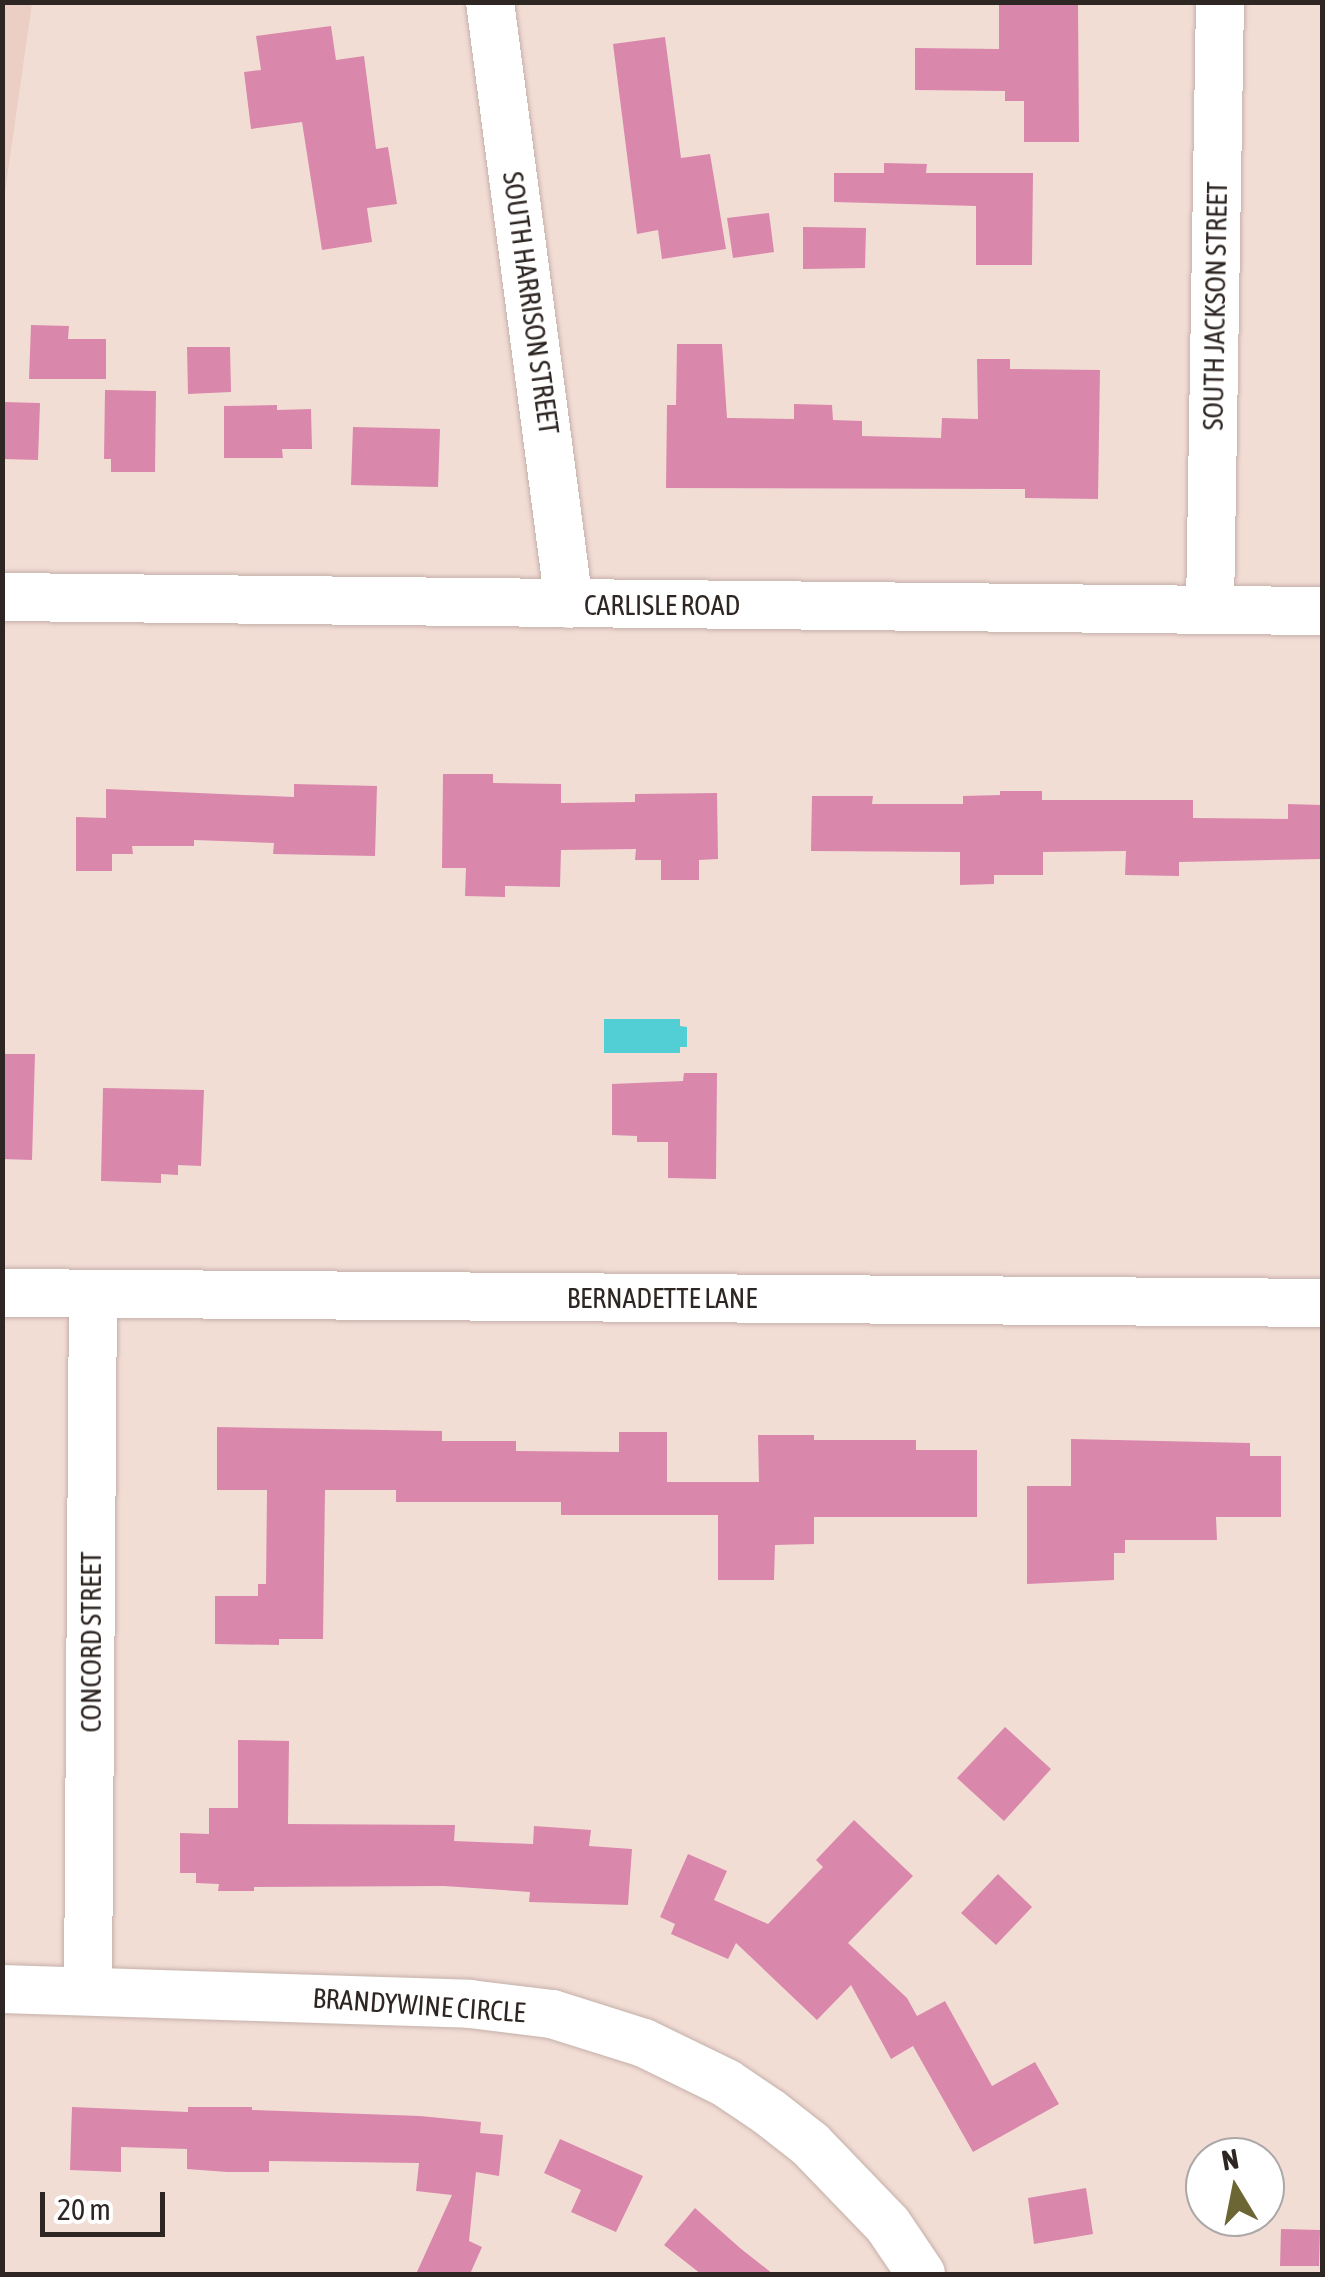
<!DOCTYPE html>
<html>
<head>
<meta charset="utf-8">
<style>
  body { margin:0 }
  #map { position:relative; width:1325px; height:2277px; overflow:hidden; background:#f2ddd5; font-family:"Asap Condensed",sans-serif }
  div>[style] { position:absolute }
  .built>* { inset:0; background:#ebcec4 }
  .water>* { inset:0; background:#51cfd4 }
  .building>* { inset:0; background:#da87ac }
  .roads { filter:drop-shadow(0 0 2px #c4b0a9) drop-shadow(0 0 2px #c4b0a9) }
  .street>* { height:48px; margin:-24px; padding:0 24px; transform-origin:24px; border-radius:24px; background:#fff }
  span { translate:-50% -50%; white-space:nowrap; text-align:center; line-height:1.15; -webkit-text-stroke:8px #fff; paint-order:stroke }
  .street-label { font-size:28px; color:#2e2623 }
  .frame { position:absolute; inset:0; border:5px solid #2e2623; pointer-events:none }
  .north { position:absolute; left:1185px; top:2137px; width:100px; height:100px; box-sizing:border-box; background:#fff; border:2px solid #aba8a7; border-radius:50%; rotate:350deg; font-size:28px; font-weight:700; line-height:40px; text-align:center; color:#2e2623 }
  .north::after { content:''; display:block; margin:auto; width:35px; height:45px; background:#6b6633; clip-path:polygon(50% 0,100% 100%,50% 72%,0 100%) }
  .scale { position:absolute; left:40px; top:2192px; width:125px; height:45px; box-sizing:border-box; border:5px solid #2e2623; border-top:0; padding-left:12px; font-size:30px; line-height:35px; white-space:nowrap; color:#2e2623; -webkit-text-stroke:8px #fff; paint-order:stroke }
</style>
</head>
<body>
<div id="map">
  <div class="built">
    <i style="clip-path:polygon(3px 2px,32px 3px,3px 206px,2px 3px)"></i>
  </div>
  <div class="water">
    <i style="clip-path:polygon(604px 1019px,680px 1019px,680px 1026px,687px 1027px,687px 1047px,680px 1047px,680px 1053px,604px 1053px)"></i>
  </div>
  <div class="building">
    <i style="clip-path:polygon(999px 2px,1078px 2px,1079px 142px,1024px 142px,1024px 101px,1005px 101px,1005px 91px,915px 90px,915px 48px,999px 49px)"></i>
    <i style="clip-path:polygon(331px 26px,336px 60px,364px 56px,376px 149px,388px 147px,397px 204px,367px 208px,372px 242px,322px 250px,302px 122px,251px 129px,244px 72px,261px 70px,256px 36px)"></i>
    <i style="clip-path:polygon(665px 37px,681px 158px,710px 154px,726px 249px,662px 259px,658px 230px,637px 234px,613px 44px)"></i>
    <i style="clip-path:polygon(884px 163px,927px 164px,926px 173px,1033px 173px,1032px 265px,976px 265px,976px 206px,834px 202px,834px 173px,884px 173px)"></i>
    <i style="clip-path:polygon(769px 213px,774px 252px,733px 258px,727px 218px)"></i>
    <i style="clip-path:polygon(803px 227px,866px 228px,865px 268px,803px 269px)"></i>
    <i style="clip-path:polygon(31px 325px,69px 326px,68px 339px,106px 339px,106px 379px,29px 379px)"></i>
    <i style="clip-path:polygon(677px 344px,722px 344px,727px 418px,794px 419px,794px 404px,832px 405px,833px 420px,862px 421px,862px 436px,941px 438px,942px 418px,978px 419px,977px 359px,1010px 359px,1010px 369px,1100px 370px,1098px 499px,1025px 498px,1025px 489px,666px 488px,667px 405px,676px 405px)"></i>
    <i style="clip-path:polygon(187px 347px,230px 347px,231px 392px,188px 394px)"></i>
    <i style="clip-path:polygon(105px 390px,156px 391px,155px 472px,111px 472px,111px 459px,104px 459px)"></i>
    <i style="clip-path:polygon(2px 402px,40px 403px,38px 460px,2px 459px)"></i>
    <i style="clip-path:polygon(277px 405px,277px 410px,311px 409px,312px 449px,282px 449px,283px 458px,224px 458px,224px 406px)"></i>
    <i style="clip-path:polygon(353px 427px,440px 429px,438px 487px,351px 485px)"></i>
    <i style="clip-path:polygon(443px 774px,493px 774px,493px 783px,561px 784px,561px 803px,635px 802px,635px 794px,717px 793px,718px 859px,699px 860px,699px 880px,661px 880px,661px 860px,635px 860px,636px 849px,561px 850px,560px 887px,505px 886px,505px 897px,465px 896px,466px 868px,442px 868px)"></i>
    <i style="clip-path:polygon(294px 784px,377px 786px,375px 856px,273px 854px,274px 843px,194px 840px,194px 846px,132px 846px,133px 854px,112px 854px,112px 871px,76px 871px,76px 817px,106px 818px,106px 789px,294px 797px)"></i>
    <i style="clip-path:polygon(1000px 791px,1042px 791px,1042px 800px,1193px 800px,1193px 818px,1288px 819px,1288px 804px,1322px 805px,1322px 859px,1179px 862px,1179px 876px,1125px 875px,1126px 851px,1043px 852px,1043px 875px,994px 875px,994px 884px,960px 885px,960px 852px,811px 851px,812px 796px,873px 796px,872px 804px,963px 804px,963px 796px,1000px 795px)"></i>
    <i style="clip-path:polygon(2px 1054px,35px 1054px,32px 1160px,2px 1159px)"></i>
    <i style="clip-path:polygon(684px 1073px,717px 1073px,716px 1179px,668px 1178px,668px 1142px,637px 1142px,637px 1136px,612px 1135px,612px 1084px,683px 1081px)"></i>
    <i style="clip-path:polygon(103px 1088px,204px 1090px,201px 1166px,178px 1165px,178px 1175px,161px 1174px,161px 1183px,101px 1181px)"></i>
    <i style="clip-path:polygon(217px 1427px,442px 1431px,442px 1441px,516px 1441px,516px 1451px,619px 1452px,619px 1432px,667px 1432px,667px 1482px,759px 1482px,758px 1435px,814px 1435px,814px 1440px,916px 1440px,916px 1450px,977px 1450px,977px 1517px,814px 1517px,814px 1544px,775px 1545px,774px 1580px,718px 1580px,718px 1515px,561px 1515px,561px 1502px,396px 1502px,396px 1490px,325px 1490px,323px 1639px,279px 1639px,279px 1645px,215px 1644px,215px 1596px,258px 1596px,258px 1584px,266px 1584px,267px 1490px,217px 1490px)"></i>
    <i style="clip-path:polygon(1071px 1439px,1250px 1443px,1250px 1456px,1281px 1456px,1281px 1517px,1216px 1517px,1217px 1540px,1125px 1540px,1125px 1553px,1114px 1553px,1114px 1580px,1027px 1584px,1027px 1486px,1071px 1486px)"></i>
    <i style="clip-path:polygon(1005px 1727px,1051px 1769px,1004px 1821px,957px 1778px)"></i>
    <i style="clip-path:polygon(238px 1740px,289px 1741px,288px 1824px,455px 1825px,454px 1841px,533px 1844px,534px 1826px,591px 1830px,589px 1846px,632px 1849px,628px 1905px,529px 1902px,530px 1892px,444px 1886px,254px 1887px,254px 1891px,218px 1891px,219px 1884px,196px 1883px,196px 1873px,180px 1873px,180px 1833px,209px 1834px,209px 1808px,238px 1808px)"></i>
    <i style="clip-path:polygon(854px 1820px,913px 1876px,848px 1943px,907px 1998px,917px 2016px,945px 2001px,992px 2086px,1035px 2062px,1059px 2104px,973px 2152px,913px 2046px,891px 2059px,851px 1985px,817px 2020px,736px 1943px,728px 1959px,671px 1934px,675px 1924px,660px 1917px,688px 1854px,727px 1871px,714px 1900px,768px 1924px,823px 1867px,816px 1860px)"></i>
    <i style="clip-path:polygon(998px 1874px,1032px 1907px,996px 1945px,961px 1913px)"></i>
    <i style="clip-path:polygon(72px 2107px,188px 2112px,188px 2107px,252px 2107px,252px 2110px,420px 2116px,481px 2122px,480px 2133px,503px 2135px,499px 2176px,476px 2172px,469px 2241px,482px 2247px,470px 2274px,416px 2274px,452px 2195px,416px 2191px,419px 2163px,269px 2161px,269px 2172px,227px 2172px,187px 2169px,187px 2149px,121px 2147px,121px 2172px,70px 2170px)"></i>
    <i style="clip-path:polygon(560px 2139px,643px 2176px,616px 2232px,571px 2212px,581px 2190px,544px 2173px)"></i>
    <i style="clip-path:polygon(1086px 2188px,1093px 2234px,1034px 2244px,1028px 2198px)"></i>
    <i style="clip-path:polygon(695px 2208px,740px 2248px,773px 2274px,701px 2274px,664px 2245px)"></i>
    <i style="clip-path:polygon(1281px 2229px,1320px 2230px,1319px 2266px,1280px 2266px)"></i>
  </div>
  <div class="roads">
    <div class="street">
      <i style="left:490px;top:2px;width:607px;rotate:82.52deg"></i>
      <i style="left:2px;top:597px;width:1320px;rotate:0.61deg"></i>
      <i style="left:1210px;top:609px;width:607px;rotate:-89.06deg"></i>
      <i style="left:2px;top:1293px;width:1320px;rotate:0.43deg"></i>
      <i style="left:2px;top:1989px;width:468px;rotate:1.8deg"></i>
      <i style="left:470px;top:2004px;width:83px;rotate:7deg"></i>
      <i style="left:552px;top:2014px;width:96px;rotate:17.5deg"></i>
      <i style="left:644px;top:2043px;width:91px;rotate:26deg"></i>
      <i style="left:726px;top:2083px;width:52px;rotate:34deg"></i>
      <i style="left:769px;top:2112px;width:52px;rotate:38deg"></i>
      <i style="left:810px;top:2144px;width:112px;rotate:46.1deg"></i>
      <i style="left:888px;top:2225px;width:59px;rotate:56deg"></i>
      <i style="left:88px;top:1989px;width:694px;rotate:-89.59deg"></i>
    </div>
  </div>
  <div class="street-label">
    <span style="left:531px;top:303px;rotate:82deg">SOUTH HARRISON STREET</span>
    <span style="left:1215px;top:306px;rotate:-89deg">SOUTH JACKSON STREET</span>
    <span style="left:662px;top:605px">CARLISLE ROAD</span>
    <span style="left:662px;top:1298px">BERNADETTE LANE</span>
    <span style="left:91px;top:1642px;rotate:-90deg">CONCORD STREET</span>
    <span style="left:419px;top:2005px;rotate:4deg">BRANDYWINE CIRCLE</span>
  </div>
  <div class="frame"></div>
  <div class="north">N</div>
  <div class="scale">20 m</div>
</div>
</body>
</html>
